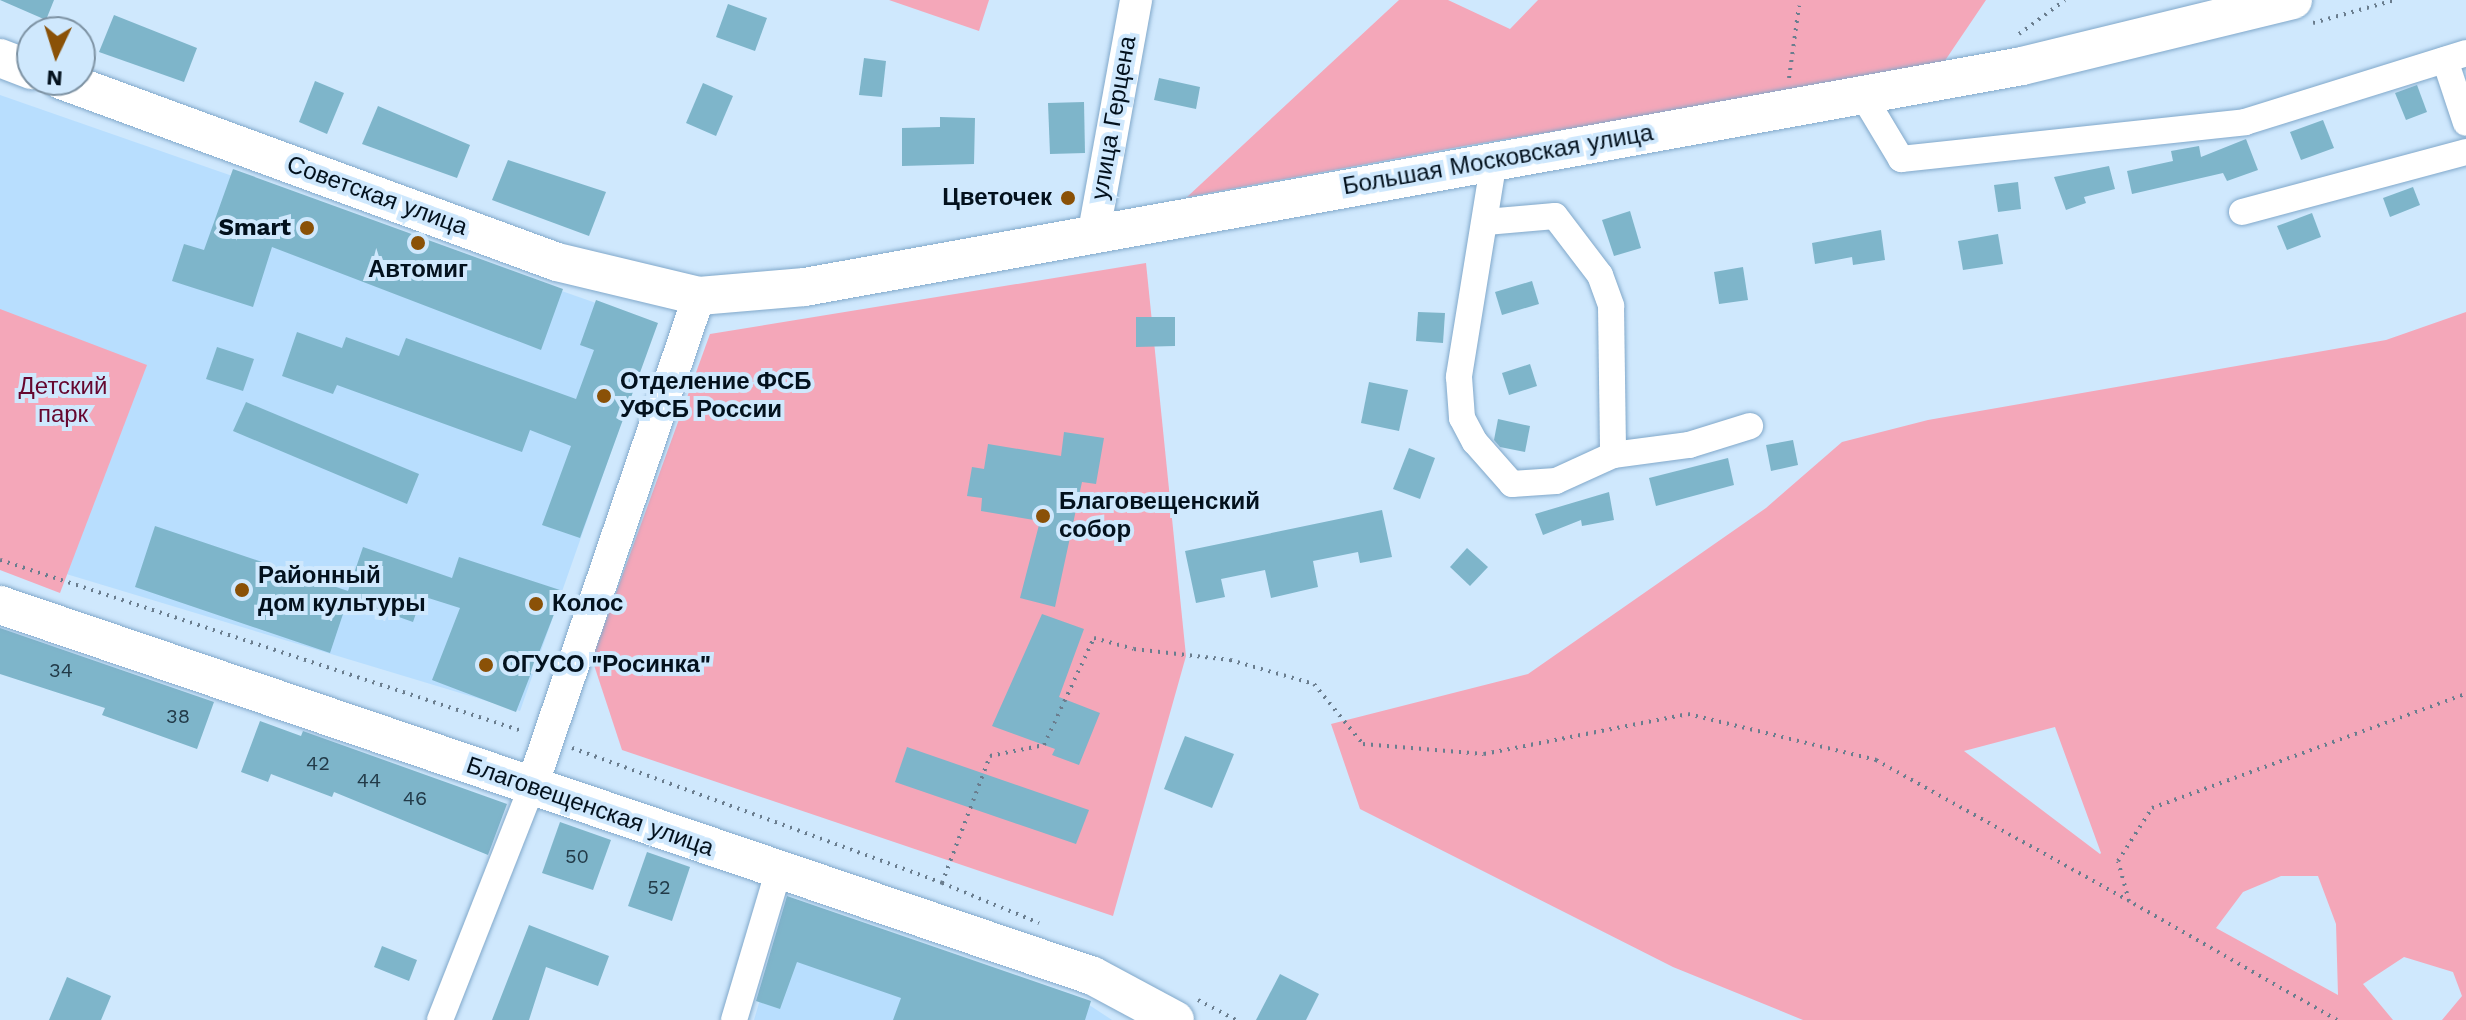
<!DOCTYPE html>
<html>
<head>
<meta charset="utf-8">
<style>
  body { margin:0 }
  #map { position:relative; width:2466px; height:1020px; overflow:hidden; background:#cfe8fd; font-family:"Work Sans",sans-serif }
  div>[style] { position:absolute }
  .built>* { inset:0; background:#b8defe }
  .green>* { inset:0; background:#f4a7b9 }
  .building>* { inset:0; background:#7eb5ca }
  .path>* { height:4px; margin-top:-2px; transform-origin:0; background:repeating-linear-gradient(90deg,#6a7d8e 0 2px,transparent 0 8px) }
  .roads { filter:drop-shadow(0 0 2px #81a8ca) drop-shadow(0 0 2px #81a8ca) }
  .minor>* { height:26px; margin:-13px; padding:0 13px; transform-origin:13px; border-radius:13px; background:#fff }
  .tertiary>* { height:32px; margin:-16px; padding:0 16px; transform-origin:16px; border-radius:16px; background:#fff }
  .secondary>* { height:38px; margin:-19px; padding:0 19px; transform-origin:19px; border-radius:19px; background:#fff }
  .dots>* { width:22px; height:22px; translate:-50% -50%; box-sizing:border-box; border:4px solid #cfe8fd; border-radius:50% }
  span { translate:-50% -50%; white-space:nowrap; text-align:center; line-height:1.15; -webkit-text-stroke:8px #cfe8fd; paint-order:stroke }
  .number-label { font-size:20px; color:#223a48 }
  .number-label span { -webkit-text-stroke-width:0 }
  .street-label { font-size:24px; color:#03111d }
  .poi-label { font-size:24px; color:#03111d; font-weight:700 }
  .right { translate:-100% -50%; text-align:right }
  .left { translate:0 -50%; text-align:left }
  .park-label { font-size:24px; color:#66072f }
  .north { position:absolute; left:16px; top:16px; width:80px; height:80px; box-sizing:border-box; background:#cfe8fd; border:2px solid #7d92a3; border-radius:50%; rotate:184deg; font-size:22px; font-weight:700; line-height:32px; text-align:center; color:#03111d }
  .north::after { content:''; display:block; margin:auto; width:28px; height:36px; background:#8a5107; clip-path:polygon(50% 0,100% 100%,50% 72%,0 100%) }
</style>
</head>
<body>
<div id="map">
  <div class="built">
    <i style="clip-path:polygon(0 95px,656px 324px,520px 711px,0 554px)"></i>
    <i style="clip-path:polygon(788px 904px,1074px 995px,1112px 1020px,754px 1020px)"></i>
  </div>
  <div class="green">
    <i style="clip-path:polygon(889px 0,989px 0,979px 31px)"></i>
    <i style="clip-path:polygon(1399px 0,1448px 0,1510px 29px,1538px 0,1986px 0,1940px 68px,1464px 146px,1187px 197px)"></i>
    <i style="clip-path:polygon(1146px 263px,1186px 656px,1113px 916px,622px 750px,592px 659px,710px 334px)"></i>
    <i style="clip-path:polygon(0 309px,147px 365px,60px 593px,0 570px)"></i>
    <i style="clip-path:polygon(evenodd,2466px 312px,2466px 1020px,2442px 1020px,2462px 996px,2453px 972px,2404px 957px,2363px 984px,2393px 1020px,1803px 1020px,1673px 967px,1360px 809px,1331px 724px,1528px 674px,1766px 508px,1842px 442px,1928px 420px,2386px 340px,2466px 312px,2055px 727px,2101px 853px,2100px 854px,1964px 751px,2055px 727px,2466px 312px,2281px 876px,2318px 876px,2336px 924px,2338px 995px,2216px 928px,2243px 892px,2281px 876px)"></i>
  </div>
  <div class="building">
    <i style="clip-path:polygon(0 0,54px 0,46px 20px)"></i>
    <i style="clip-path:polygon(728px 4px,767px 18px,755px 51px,716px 37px)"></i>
    <i style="clip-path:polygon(114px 15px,197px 48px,184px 82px,99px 52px)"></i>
    <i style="clip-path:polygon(864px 58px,886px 61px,882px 97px,859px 95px)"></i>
    <i style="clip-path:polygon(1159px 78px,1200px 87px,1196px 109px,1154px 100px)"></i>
    <i style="clip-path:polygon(315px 81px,344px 93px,327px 134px,299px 122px)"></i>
    <i style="clip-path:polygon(703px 83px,733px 96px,716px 136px,686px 123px)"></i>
    <i style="clip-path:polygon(2417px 85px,2427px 112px,2406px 120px,2395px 93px)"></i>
    <i style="clip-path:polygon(1084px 102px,1085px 153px,1050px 154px,1048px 103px)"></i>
    <i style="clip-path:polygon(378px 106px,470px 145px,457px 178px,362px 144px)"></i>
    <i style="clip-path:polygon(940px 117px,975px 118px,974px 164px,902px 166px,902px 128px,940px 127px)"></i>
    <i style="clip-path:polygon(2323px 120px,2334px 148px,2301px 160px,2290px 132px)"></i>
    <i style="clip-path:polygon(2246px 139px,2258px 170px,2227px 181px,2223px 173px,2132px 194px,2127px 171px,2173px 161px,2171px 151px,2199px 146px,2201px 157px)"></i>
    <i style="clip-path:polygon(508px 160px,606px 192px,589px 236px,492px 200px)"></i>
    <i style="clip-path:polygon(2109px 166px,2115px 189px,2084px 197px,2086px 203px,2066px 210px,2054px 177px)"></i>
    <i style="clip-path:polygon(233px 169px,563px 289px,541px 350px,272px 247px,253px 307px,172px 281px,184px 244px,204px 250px)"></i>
    <i style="clip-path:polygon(2018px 182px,2021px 209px,1998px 212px,1994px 185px)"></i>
    <i style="clip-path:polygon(2413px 187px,2420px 205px,2390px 217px,2383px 198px)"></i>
    <i style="clip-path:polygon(1630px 211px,1641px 248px,1614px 256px,1602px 220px)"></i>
    <i style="clip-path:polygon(2312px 213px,2321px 237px,2287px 250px,2277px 226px)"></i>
    <i style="clip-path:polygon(1881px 230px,1885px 260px,1853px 265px,1852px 257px,1815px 264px,1812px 243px)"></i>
    <i style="clip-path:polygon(1998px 234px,2003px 264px,1963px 270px,1958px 241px)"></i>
    <i style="clip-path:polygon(1743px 267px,1748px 300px,1719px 304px,1714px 272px)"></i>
    <i style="clip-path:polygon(1532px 281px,1539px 304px,1502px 315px,1495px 292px)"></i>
    <i style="clip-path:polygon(596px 300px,658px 323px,580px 538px,542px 525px,571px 446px,530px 430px,522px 452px,337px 385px,333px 394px,282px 376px,297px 332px,342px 348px,346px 337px,399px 356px,406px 338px,576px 399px,594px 350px,580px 345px)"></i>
    <i style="clip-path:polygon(1418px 312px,1445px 313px,1443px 343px,1416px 341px)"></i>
    <i style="clip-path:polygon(1136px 317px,1175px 317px,1175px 346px,1136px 347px)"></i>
    <i style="clip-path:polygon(217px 347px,254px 359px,243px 391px,206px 379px)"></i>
    <i style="clip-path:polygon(1530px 364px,1537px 386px,1509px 395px,1502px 373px)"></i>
    <i style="clip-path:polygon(1369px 382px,1408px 390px,1399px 431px,1361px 423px)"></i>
    <i style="clip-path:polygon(246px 402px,419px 474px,407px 504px,233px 431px)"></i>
    <i style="clip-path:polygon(1498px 419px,1530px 426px,1525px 452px,1500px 447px,1494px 440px)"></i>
    <i style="clip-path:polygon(1064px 432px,1104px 438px,1096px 484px,1082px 482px,1055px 607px,1020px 598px,1040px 521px,981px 511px,982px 498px,967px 496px,972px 467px,984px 469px,988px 444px,1061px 456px)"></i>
    <i style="clip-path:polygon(1793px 440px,1798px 465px,1771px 471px,1766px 445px)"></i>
    <i style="clip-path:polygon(1409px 448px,1435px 458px,1420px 499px,1393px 489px)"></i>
    <i style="clip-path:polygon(1728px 458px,1734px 485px,1656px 506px,1649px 478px)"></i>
    <i style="clip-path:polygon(1609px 492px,1614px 520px,1582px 526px,1581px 520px,1543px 535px,1535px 514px)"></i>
    <i style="clip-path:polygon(1382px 510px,1392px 557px,1360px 563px,1358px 552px,1313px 561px,1318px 587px,1271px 598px,1265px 570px,1221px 579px,1225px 597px,1196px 603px,1185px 551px)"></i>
    <i style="clip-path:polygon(155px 526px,348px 591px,363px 547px,452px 578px,459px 557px,563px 591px,516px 712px,432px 680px,460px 608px,422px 596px,413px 622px,348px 599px,330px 653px,135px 587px)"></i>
    <i style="clip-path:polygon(1467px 548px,1488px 567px,1470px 586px,1450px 567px)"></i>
    <i style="clip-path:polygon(1042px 614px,1084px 629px,1059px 697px,1100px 713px,1079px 765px,1052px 755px,1055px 749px,992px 726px)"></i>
    <i style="clip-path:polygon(0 628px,214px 702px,197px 749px,102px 715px,105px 708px,0 674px)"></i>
    <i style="clip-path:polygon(260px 721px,301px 736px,303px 731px,507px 804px,488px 855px,334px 792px,332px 797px,271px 774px,268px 782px,241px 772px)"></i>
    <i style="clip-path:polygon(1185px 736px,1234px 754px,1212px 808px,1164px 789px)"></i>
    <i style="clip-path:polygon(907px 747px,1089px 810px,1076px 844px,895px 782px)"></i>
    <i style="clip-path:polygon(560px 822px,611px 840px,593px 890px,542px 873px)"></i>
    <i style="clip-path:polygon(647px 852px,690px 867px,672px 921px,628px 906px)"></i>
    <i style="clip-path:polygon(787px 896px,1091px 1001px,1085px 1020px,893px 1020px,901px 998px,797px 962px,780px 1009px,756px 1001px)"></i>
    <i style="clip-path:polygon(529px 925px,609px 956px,598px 986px,546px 967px,529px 1020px,492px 1020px)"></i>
    <i style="clip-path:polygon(382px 946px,417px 960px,409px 981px,374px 967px)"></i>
    <i style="clip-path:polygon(1280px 974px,1319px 994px,1306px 1020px,1256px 1020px)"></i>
    <i style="clip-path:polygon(67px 977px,111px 996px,101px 1020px,49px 1020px)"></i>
  </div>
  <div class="path">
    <i style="left:2313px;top:23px;width:85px;rotate:-15.7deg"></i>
    <i style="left:2019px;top:34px;width:57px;rotate:-36.5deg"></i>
    <i style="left:1789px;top:78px;width:73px;rotate:-82.1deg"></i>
    <i style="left:0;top:560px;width:549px;rotate:18.14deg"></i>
    <i style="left:572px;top:748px;width:394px;rotate:20deg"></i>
    <i style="left:942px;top:883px;width:136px;rotate:-69.3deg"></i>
    <i style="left:990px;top:756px;width:55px;rotate:-11.5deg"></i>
    <i style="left:1044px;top:745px;width:118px;rotate:-65deg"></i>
    <i style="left:1094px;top:638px;width:41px;rotate:15.4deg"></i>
    <i style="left:1134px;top:649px;width:97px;rotate:6.5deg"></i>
    <i style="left:1230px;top:660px;width:87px;rotate:15.9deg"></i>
    <i style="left:1314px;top:684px;width:77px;rotate:50.8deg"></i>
    <i style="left:1363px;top:744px;width:121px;rotate:4.7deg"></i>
    <i style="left:1484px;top:754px;width:208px;rotate:-11.1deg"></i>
    <i style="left:1688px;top:714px;width:194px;rotate:13.7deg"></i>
    <i style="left:1876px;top:760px;width:290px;rotate:29.1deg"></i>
    <i style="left:942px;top:883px;width:105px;rotate:22.4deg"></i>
    <i style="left:1198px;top:1000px;width:43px;rotate:27.8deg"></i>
    <i style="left:2337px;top:1020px;width:240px;rotate:-150.2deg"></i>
    <i style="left:2129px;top:901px;width:41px;rotate:-105.4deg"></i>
    <i style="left:2118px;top:861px;width:63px;rotate:-57.3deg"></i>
    <i style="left:2152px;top:808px;width:334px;rotate:-20deg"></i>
  </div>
  <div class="roads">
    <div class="minor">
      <i style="left:2445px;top:60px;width:66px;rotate:71.6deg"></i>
      <i style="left:1862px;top:94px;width:76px;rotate:59deg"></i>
      <i style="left:1901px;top:159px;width:346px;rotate:-6.1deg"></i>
      <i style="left:2245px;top:122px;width:232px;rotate:-17.3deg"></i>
      <i style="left:1494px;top:160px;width:220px;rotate:99.2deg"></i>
      <i style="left:1459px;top:377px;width:41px;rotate:85.8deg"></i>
      <i style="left:1462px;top:418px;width:27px;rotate:62deg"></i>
      <i style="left:1475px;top:442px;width:56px;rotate:48.6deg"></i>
      <i style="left:1512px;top:484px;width:44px;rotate:-3.9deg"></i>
      <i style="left:1556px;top:481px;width:63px;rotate:-24.5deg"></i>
      <i style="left:1613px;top:455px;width:77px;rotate:-7.5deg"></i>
      <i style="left:1689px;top:445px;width:64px;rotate:-17.3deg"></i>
      <i style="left:2242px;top:212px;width:232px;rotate:-15deg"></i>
      <i style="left:1486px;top:222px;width:69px;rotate:-5deg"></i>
      <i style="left:1555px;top:216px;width:74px;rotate:52.7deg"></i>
      <i style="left:1600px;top:275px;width:33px;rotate:70deg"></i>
      <i style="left:1611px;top:306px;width:149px;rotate:89.2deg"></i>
      <i style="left:440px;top:1020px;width:251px;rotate:-68.5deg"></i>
      <i style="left:734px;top:1020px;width:154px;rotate:-73.4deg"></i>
    </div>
    <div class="tertiary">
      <i style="left:1093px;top:237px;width:241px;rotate:-79.7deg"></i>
      <i style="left:532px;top:786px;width:518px;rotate:-71.18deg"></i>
    </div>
    <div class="secondary">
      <i style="left:0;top:58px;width:34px;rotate:21deg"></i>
      <i style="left:61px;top:80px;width:528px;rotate:20.15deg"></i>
      <i style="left:557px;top:262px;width:146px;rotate:13.5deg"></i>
      <i style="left:699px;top:296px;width:106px;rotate:-4.9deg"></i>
      <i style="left:805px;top:287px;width:1237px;rotate:-10.29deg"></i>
      <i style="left:2022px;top:66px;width:279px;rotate:-13.7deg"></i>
      <i style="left:0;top:605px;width:1154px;rotate:18.75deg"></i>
      <i style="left:1093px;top:976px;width:93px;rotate:28.2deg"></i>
    </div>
  </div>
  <div class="dots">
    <i style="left:1068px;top:198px;background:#8a5107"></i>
    <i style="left:307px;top:228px;background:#8a5107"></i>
    <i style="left:418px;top:243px;background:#8a5107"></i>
    <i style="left:604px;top:396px;background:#8a5107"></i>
    <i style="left:1043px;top:516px;background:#8a5107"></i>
    <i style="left:242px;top:590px;background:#8a5107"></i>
    <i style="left:536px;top:604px;background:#8a5107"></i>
    <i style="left:486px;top:665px;background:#8a5107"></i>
  </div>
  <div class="number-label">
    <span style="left:61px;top:670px">34</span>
    <span style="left:178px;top:716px">38</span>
    <span style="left:318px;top:763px">42</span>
    <span style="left:369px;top:780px">44</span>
    <span style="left:415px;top:798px">46</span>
    <span style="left:577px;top:856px">50</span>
    <span style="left:659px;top:887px">52</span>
  </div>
  <div class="street-label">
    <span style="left:1114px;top:118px;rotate:-80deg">улица Герцена</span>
    <span style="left:1498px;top:160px;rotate:-10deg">Большая Московская улица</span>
    <span style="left:377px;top:196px;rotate:20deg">Советская улица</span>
    <span style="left:590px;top:807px;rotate:19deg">Благовещенская улица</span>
  </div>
  <div class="poi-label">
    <span class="right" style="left:1052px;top:198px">Цветочек</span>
    <span class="right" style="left:291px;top:228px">Smart</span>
    <span style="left:418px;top:270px">Автомиг</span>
    <span class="left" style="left:620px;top:396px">Отделение ФСБ<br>УФСБ России</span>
    <span class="left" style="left:1059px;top:516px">Благовещенский<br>собор</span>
    <span class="left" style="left:258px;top:590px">Районный<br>дом культуры</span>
    <span class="left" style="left:552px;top:604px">Колос</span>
    <span class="left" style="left:502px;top:665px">ОГУСО "Росинка"</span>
  </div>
  <div class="park-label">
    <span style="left:63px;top:401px">Детский<br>парк</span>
  </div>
  <div class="north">N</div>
</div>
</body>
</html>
